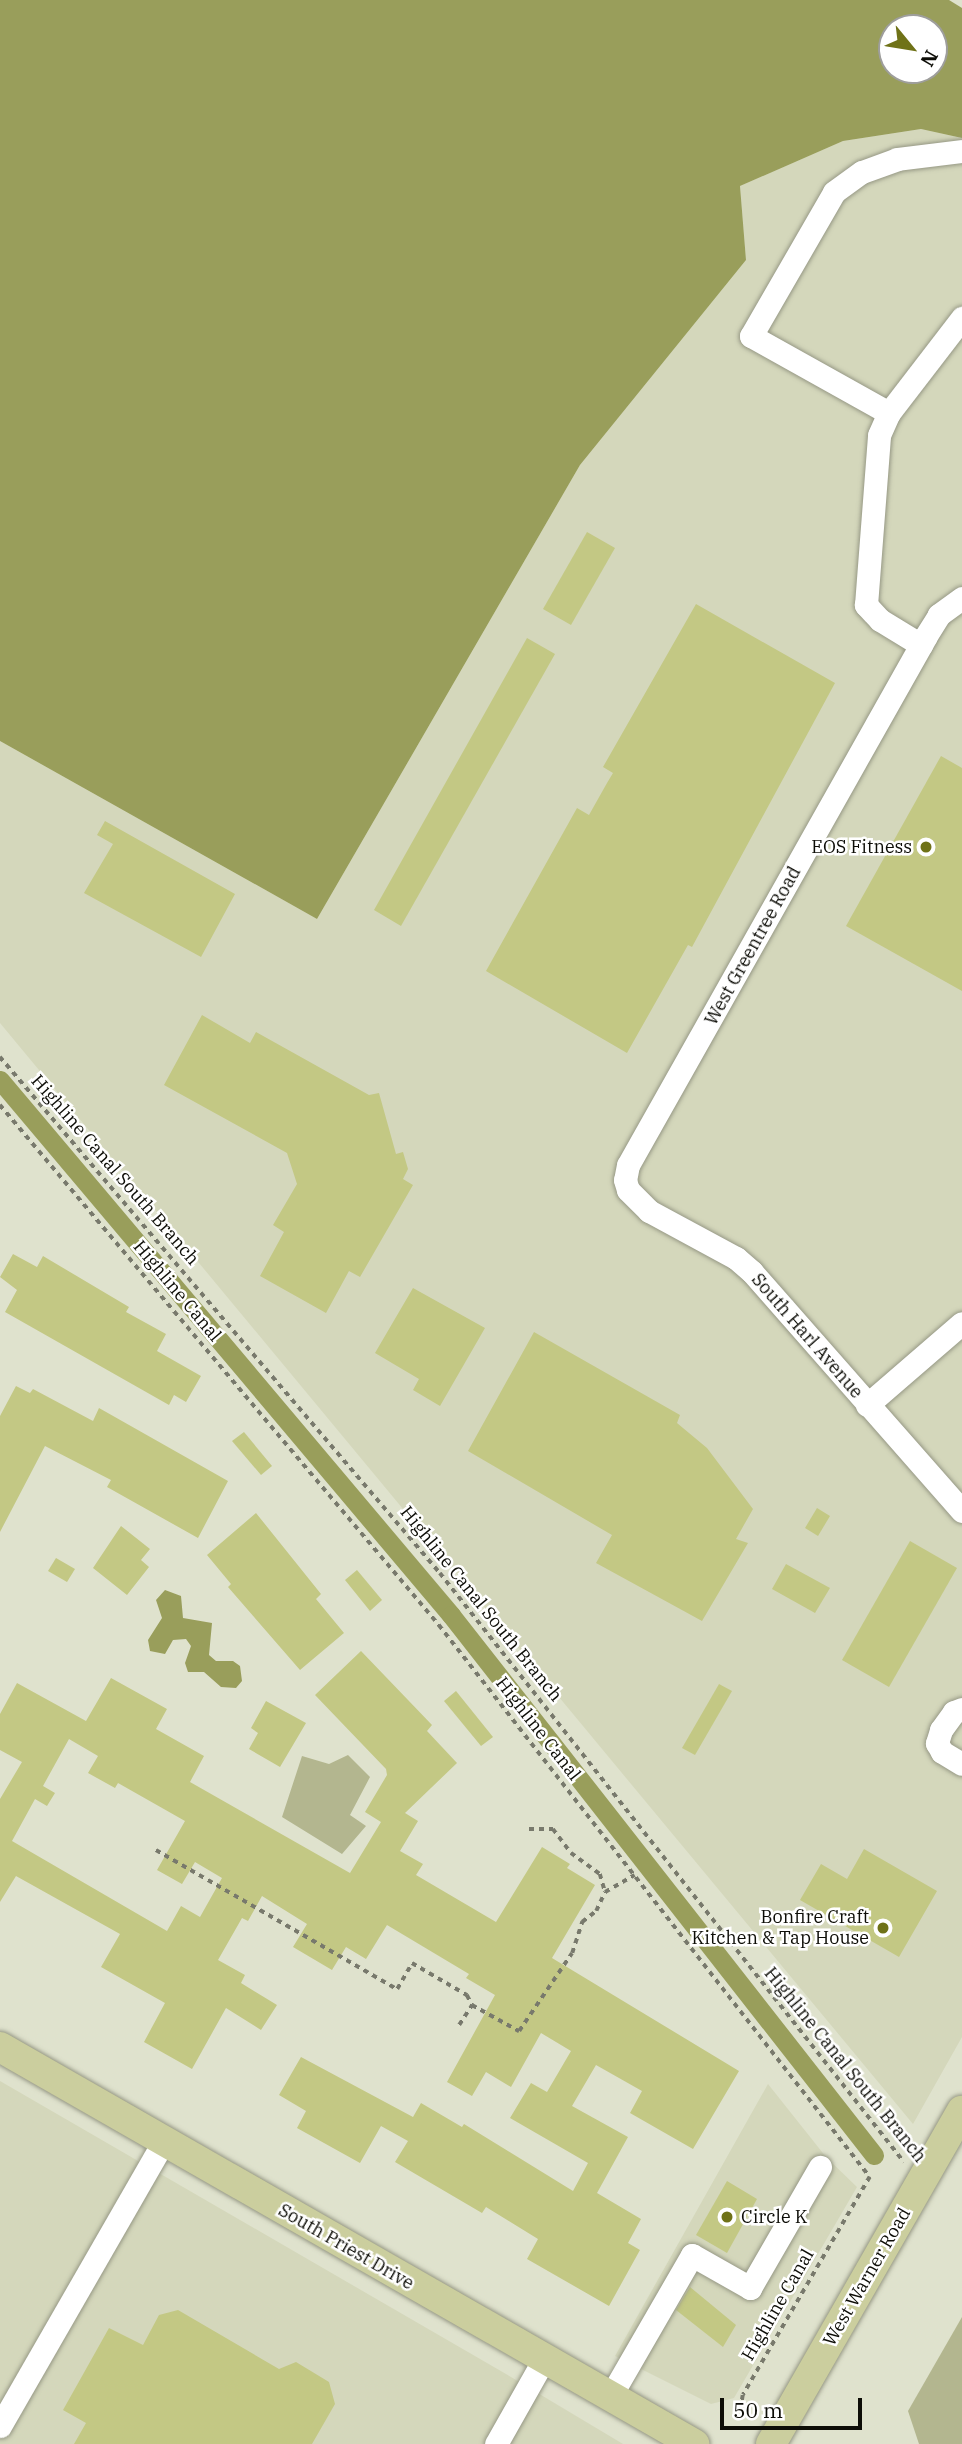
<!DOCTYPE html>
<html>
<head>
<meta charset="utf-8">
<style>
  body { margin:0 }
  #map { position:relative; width:962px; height:2444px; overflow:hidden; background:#dfe2cd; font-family:"IBM Plex Serif",serif }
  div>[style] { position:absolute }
  .built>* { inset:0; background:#d4d7bb }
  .green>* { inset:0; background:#b3b68f }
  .water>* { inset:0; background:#999e5b }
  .canal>* { height:19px; margin:-9.5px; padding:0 9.5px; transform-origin:9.5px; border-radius:9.5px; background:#999e5b }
  .building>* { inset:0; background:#c3c884 }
  .path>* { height:3.5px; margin-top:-1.75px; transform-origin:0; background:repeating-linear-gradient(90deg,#78796c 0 5px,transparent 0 10px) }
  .roads { filter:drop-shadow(0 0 2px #969885) drop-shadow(0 0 2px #969885) }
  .minor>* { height:23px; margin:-11.5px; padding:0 11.5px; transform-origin:11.5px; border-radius:11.5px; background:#fff }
  .major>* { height:30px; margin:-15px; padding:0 15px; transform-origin:15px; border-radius:15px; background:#cbce9e }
  .dots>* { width:19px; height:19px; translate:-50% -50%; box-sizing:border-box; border:4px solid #fff; border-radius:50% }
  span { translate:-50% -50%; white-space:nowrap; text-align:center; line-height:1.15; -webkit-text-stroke:5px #fff; paint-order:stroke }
  .poi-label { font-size:18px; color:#0d0d07 }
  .right { translate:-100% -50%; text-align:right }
  .left { translate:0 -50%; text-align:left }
  .street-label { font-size:18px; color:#0d0d07 }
  .north { position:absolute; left:878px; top:14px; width:70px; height:70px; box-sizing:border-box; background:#fff; border:2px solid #9e9e9c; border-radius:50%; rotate:120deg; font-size:19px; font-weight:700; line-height:28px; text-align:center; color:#0d0d07 }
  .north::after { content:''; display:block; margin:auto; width:24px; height:32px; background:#6f7218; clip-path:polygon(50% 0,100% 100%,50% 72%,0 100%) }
  .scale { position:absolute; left:720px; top:2398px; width:142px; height:32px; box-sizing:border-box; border:4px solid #0d0d07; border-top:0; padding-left:9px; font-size:21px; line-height:24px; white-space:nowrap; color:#0d0d07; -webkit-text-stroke:5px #fff; paint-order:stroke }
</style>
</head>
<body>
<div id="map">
  <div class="built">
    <i style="clip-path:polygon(921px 129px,962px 138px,962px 2037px,913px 2124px,0 1023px,0 741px,317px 919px,580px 465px,746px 260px,740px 186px,843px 141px)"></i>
    <i style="clip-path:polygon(0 2081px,506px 2374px,623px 2444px,0 2444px)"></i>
    <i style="clip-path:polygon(768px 2084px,826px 2157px,857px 2187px,734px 2398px,711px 2404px,615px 2356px)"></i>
  </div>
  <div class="green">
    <i style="clip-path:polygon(348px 1755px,370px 1777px,350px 1815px,366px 1826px,342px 1854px,282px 1817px,302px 1756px,329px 1764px)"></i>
    <i style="clip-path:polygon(962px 2317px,962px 2444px,919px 2444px,908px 2411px)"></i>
  </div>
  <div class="water">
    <i style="clip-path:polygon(evenodd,0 0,949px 0,962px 8px,962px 138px,921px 129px,843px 141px,740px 186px,746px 260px,580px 465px,317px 919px,0 741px,0 0,934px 28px,934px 70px,892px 70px,892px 28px,934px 28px)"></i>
    <i style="clip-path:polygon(165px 1590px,181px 1596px,183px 1618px,212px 1623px,209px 1655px,216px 1661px,233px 1661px,240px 1666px,242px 1681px,236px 1688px,221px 1687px,204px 1672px,188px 1672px,185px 1663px,191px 1646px,186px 1639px,173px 1640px,165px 1654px,150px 1651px,148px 1640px,162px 1618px,156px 1600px)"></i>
  </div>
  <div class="canal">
    <i style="left:0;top:1080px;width:700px;rotate:49.87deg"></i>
    <i style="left:451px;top:1615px;width:686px;rotate:51.93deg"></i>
  </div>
  <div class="building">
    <i style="clip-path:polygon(587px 532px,615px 548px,571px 625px,543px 609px)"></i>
    <i style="clip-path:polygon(696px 604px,835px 683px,692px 947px,688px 945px,627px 1053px,486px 971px,577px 808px,589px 815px,607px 783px,613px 773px,603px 767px)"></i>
    <i style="clip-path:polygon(527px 638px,555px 654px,401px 926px,374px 910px)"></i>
    <i style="clip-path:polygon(941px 756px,962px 768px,962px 991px,846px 926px)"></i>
    <i style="clip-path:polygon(105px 821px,235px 894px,201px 957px,84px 893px,113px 844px,97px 835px)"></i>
    <i style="clip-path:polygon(202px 1015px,250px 1043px,256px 1032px,369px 1095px,379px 1093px,396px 1154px,403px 1152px,408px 1169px,403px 1179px,413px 1185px,360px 1277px,349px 1271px,326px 1313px,260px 1276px,284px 1232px,273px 1225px,297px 1184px,287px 1153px,164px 1085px)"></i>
    <i style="clip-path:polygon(13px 1254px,37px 1267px,43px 1256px,129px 1307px,126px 1312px,166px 1334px,157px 1351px,201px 1376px,186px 1402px,174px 1395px,169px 1405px,5px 1312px,17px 1290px,0 1277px)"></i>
    <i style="clip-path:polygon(413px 1288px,485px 1328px,440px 1406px,413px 1390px,419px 1379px,375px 1353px)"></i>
    <i style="clip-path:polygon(534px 1332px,680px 1415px,677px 1423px,707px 1448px,753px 1509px,736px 1539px,748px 1543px,702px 1621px,596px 1563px,612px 1535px,468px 1451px)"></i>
    <i style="clip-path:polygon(16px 1386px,30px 1393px,33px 1389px,93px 1421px,99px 1408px,228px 1481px,198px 1538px,107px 1487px,111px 1480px,45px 1446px,0 1532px,0 1416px)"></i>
    <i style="clip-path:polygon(244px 1432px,272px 1466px,261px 1475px,232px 1441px)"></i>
    <i style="clip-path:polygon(817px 1508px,830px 1516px,818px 1536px,805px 1528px)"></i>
    <i style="clip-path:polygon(256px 1513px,321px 1594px,316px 1599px,344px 1633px,300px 1670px,228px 1587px,231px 1584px,207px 1555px)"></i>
    <i style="clip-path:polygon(121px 1526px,150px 1549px,141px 1560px,149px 1567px,127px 1595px,93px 1568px)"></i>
    <i style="clip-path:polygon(910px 1541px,957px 1568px,889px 1687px,842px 1660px)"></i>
    <i style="clip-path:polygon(56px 1558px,75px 1569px,67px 1582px,48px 1571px)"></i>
    <i style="clip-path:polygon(786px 1564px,830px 1588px,815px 1613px,772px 1589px)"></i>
    <i style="clip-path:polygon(357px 1570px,382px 1600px,370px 1611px,345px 1580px)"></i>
    <i style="clip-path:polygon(evenodd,361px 1651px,432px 1725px,427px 1731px,457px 1763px,405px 1813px,418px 1821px,400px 1851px,423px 1864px,416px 1875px,496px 1922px,542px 1847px,570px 1864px,567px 1868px,595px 1885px,552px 1958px,739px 2071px,693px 2149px,630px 2113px,642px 2091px,596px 2065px,572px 2106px,628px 2137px,597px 2193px,641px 2219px,628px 2243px,640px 2250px,609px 2306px,527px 2259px,538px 2239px,486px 2207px,482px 2213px,395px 2162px,408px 2141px,381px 2126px,360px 2163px,297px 2128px,306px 2111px,279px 2095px,301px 2057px,413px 2117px,421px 2103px,462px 2127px,464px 2124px,573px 2191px,588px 2163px,510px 2118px,531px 2083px,547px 2092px,571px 2051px,541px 2033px,511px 2087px,486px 2072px,472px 2096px,447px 2082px,495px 1995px,466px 1978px,469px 1974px,387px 1925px,366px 1959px,346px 1947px,332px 1970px,293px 1947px,307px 1924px,262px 1896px,248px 1921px,242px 1918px,218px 1960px,245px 1975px,241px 1983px,277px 2005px,261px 2030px,226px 2008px,192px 2069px,144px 2042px,165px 2003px,101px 1967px,120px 1934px,16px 1876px,0 1902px,0 1799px,22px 1762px,0 1750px,0 1714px,17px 1683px,86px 1721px,111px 1678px,167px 1709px,156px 1729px,204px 1756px,190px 1782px,350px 1873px,381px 1822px,365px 1812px,387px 1775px,386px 1769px,315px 1695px,361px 1651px,69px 1739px,98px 1756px,88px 1773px,115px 1788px,118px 1783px,185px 1821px,157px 1870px,182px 1884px,195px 1862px,222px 1878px,200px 1917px,181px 1906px,167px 1931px,12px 1841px,35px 1799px,47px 1806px,55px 1793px,43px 1786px,69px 1739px)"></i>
    <i style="clip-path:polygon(719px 1684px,732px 1691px,695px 1755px,682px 1748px)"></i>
    <i style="clip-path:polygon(456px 1691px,493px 1737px,481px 1746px,444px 1701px)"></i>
    <i style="clip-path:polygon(266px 1701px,306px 1723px,280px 1767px,249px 1749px,258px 1733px,251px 1728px)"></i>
    <i style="clip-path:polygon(864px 1849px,937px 1891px,899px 1957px,800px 1900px,821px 1864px,847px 1879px)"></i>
    <i style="clip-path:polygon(727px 2181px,757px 2199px,727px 2253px,696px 2235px)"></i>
    <i style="clip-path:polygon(690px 2287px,736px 2325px,723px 2347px,676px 2310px)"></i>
    <i style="clip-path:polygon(178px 2310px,279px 2369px,296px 2362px,329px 2382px,335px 2404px,312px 2444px,74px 2444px,86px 2423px,63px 2410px,109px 2328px,143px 2345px,159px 2315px)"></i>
  </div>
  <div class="path">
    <i style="left:0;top:1057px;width:678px;rotate:49.55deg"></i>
    <i style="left:440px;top:1573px;width:750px;rotate:51.77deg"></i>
    <i style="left:0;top:1105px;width:681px;rotate:49.83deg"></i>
    <i style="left:439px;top:1625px;width:700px;rotate:52.02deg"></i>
    <i style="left:870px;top:2177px;width:252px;rotate:120.2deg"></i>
    <i style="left:743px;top:2395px;width:13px;rotate:99deg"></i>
    <i style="left:529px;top:1829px;width:24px"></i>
    <i style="left:553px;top:1829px;width:30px;rotate:53deg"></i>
    <i style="left:571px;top:1853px;width:36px;rotate:36deg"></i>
    <i style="left:600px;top:1874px;width:19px;rotate:74deg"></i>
    <i style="left:156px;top:1850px;width:278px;rotate:30deg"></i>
    <i style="left:397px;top:1989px;width:30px;rotate:-60deg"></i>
    <i style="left:412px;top:1963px;width:64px;rotate:30.2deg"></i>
    <i style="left:467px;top:1995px;width:11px;rotate:63deg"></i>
    <i style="left:459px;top:2025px;width:24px;rotate:-57deg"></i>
    <i style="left:472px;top:2005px;width:54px;rotate:29deg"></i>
    <i style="left:519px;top:2031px;width:94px;rotate:-55.8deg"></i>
    <i style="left:572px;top:1953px;width:33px;rotate:-72deg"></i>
    <i style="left:582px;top:1922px;width:18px;rotate:-38deg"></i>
    <i style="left:596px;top:1911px;width:21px;rotate:-65deg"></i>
    <i style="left:605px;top:1892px;width:34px;rotate:-30deg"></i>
  </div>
  <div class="roads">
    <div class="minor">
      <i style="left:889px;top:413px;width:158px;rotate:-150.8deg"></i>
      <i style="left:751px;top:336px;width:166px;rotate:-60deg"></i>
      <i style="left:834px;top:192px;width:34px;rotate:-36deg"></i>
      <i style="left:862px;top:172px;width:37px;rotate:-20deg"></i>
      <i style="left:897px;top:159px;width:65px;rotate:-7deg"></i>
      <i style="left:962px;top:598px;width:29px;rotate:144deg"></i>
      <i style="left:939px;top:615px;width:25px;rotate:122deg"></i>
      <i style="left:926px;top:636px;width:607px;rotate:119.39deg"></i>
      <i style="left:628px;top:1165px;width:15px;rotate:101deg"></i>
      <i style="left:625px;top:1180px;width:10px;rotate:73deg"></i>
      <i style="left:628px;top:1190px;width:30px;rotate:45deg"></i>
      <i style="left:649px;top:1211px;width:99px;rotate:28.4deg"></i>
      <i style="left:736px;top:1258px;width:21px;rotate:41deg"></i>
      <i style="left:752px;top:1272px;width:318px;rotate:48.7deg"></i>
      <i style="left:921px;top:645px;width:48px;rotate:-148.6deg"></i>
      <i style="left:880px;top:620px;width:21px;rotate:-133deg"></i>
      <i style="left:866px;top:605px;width:170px;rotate:-85.6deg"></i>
      <i style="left:879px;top:435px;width:24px;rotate:-66deg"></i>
      <i style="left:889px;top:413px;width:120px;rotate:-52.5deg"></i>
      <i style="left:867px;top:1405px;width:125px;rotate:-40.8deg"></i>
      <i style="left:962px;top:1709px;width:9px;rotate:159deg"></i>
      <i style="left:954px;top:1712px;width:22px;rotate:126deg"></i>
      <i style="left:941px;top:1730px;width:14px;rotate:107deg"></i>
      <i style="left:937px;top:1743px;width:10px;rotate:61deg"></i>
      <i style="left:942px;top:1752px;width:23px;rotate:31deg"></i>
      <i style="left:610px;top:2397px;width:164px;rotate:-60deg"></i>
      <i style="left:692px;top:2255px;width:67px;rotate:29.6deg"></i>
      <i style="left:750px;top:2288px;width:140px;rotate:-60deg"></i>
      <i style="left:0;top:2426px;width:327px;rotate:-60.1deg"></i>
      <i style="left:496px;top:2444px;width:98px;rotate:-60.5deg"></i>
    </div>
    <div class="major">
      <i style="left:0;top:2047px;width:800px;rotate:29.77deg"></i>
      <i style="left:771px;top:2444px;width:384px;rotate:-60.2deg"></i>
    </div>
  </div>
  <div class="dots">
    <i style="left:926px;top:847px;background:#6f7218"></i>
    <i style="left:883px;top:1928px;background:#6f7218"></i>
    <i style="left:727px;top:2217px;background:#6f7218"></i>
  </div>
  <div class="poi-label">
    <span class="right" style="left:912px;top:847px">EOS Fitness</span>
    <span class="right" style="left:869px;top:1928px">Bonfire Craft<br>Kitchen &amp; Tap House</span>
    <span class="left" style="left:741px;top:2217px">Circle K</span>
  </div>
  <div class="street-label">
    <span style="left:753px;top:946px;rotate:-61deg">West Greentree Road</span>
    <span style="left:115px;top:1170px;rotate:49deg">Highline Canal South Branch</span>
    <span style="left:177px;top:1291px;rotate:50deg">Highline Canal</span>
    <span style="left:807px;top:1336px;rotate:49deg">South Harl Avenue</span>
    <span style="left:481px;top:1604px;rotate:51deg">Highline Canal South Branch</span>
    <span style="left:538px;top:1729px;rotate:52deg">Highline Canal</span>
    <span style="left:845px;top:2065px;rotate:51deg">Highline Canal South Branch</span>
    <span style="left:346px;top:2247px;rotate:30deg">South Priest Drive</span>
    <span style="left:867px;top:2277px;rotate:-60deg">West Warner Road</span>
    <span style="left:778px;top:2305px;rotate:-60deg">Highline Canal</span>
  </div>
  <div class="north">N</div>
  <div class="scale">50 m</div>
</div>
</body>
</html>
